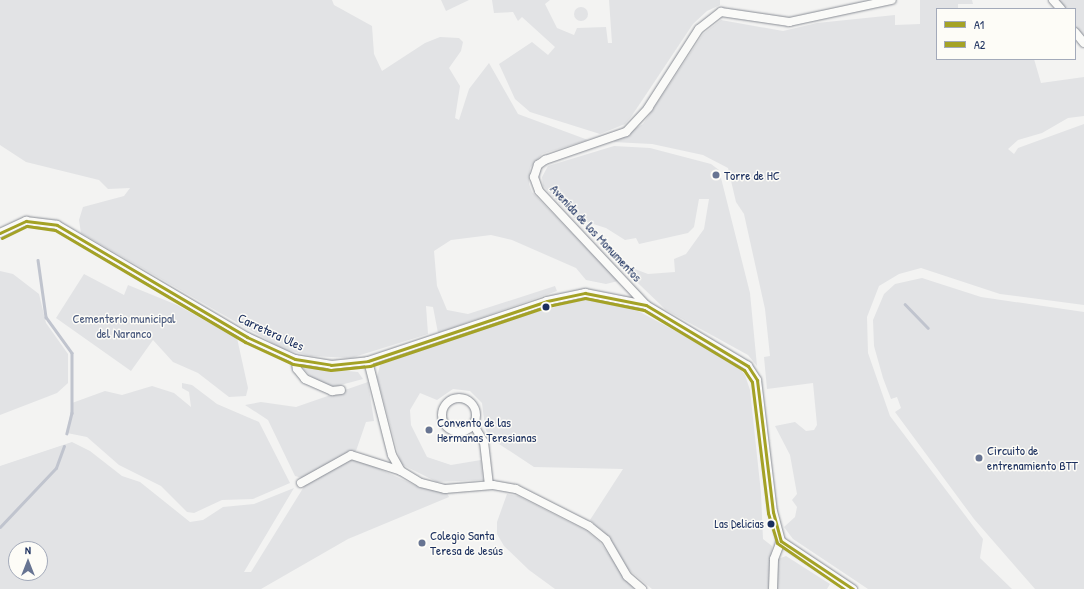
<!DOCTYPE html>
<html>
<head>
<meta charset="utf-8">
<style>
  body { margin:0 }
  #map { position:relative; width:1084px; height:589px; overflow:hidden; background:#f3f3f2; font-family:"Patrick Hand",sans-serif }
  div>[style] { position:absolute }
  .green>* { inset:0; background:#e2e3e5 }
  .round { border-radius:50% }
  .stream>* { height:2.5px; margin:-1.25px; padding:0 1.25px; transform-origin:1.25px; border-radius:1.25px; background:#c0c4ce }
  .roads { filter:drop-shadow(0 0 1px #888c94) drop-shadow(0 0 1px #888c94) }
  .minor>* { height:8px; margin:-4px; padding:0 4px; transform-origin:4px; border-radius:4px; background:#fafaf8 }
  .minor>.ring { margin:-4px; padding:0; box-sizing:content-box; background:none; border:8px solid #fafaf8; border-radius:50% }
  .bus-1>* { height:3px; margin:-1.5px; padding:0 1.5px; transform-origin:1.5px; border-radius:1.5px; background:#a4a226 }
  .bus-2>* { height:3px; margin:-1.5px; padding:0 1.5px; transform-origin:1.5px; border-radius:1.5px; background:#a4a226 }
  .dots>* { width:11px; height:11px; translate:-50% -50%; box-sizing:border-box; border:2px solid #fdfcf7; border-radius:50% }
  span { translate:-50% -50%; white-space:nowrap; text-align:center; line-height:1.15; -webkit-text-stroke:3px #fdfcf7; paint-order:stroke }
  .bus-label { font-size:12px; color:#1b2f5e }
  .right { translate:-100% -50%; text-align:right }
  .poi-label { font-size:13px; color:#1b2f5e }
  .left { translate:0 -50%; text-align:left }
  .street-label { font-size:13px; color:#1b2f5e }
  .park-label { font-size:13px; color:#49597d }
  .legend { position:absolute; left:936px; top:8px; width:140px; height:52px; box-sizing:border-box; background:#fdfcf7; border:1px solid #a3aaba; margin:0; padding:5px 7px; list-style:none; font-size:12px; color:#1b2f5e }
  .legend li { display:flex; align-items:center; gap:8px; height:20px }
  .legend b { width:20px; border:1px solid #a3aaba }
  .north { position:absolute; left:8px; top:541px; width:40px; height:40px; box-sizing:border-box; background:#fdfcf7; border:1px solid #a3aaba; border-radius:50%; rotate:0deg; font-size:11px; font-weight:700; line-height:16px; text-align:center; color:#1b2f5e }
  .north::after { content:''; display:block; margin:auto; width:14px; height:18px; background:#677492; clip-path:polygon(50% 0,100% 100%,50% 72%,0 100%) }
</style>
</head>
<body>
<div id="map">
  <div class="green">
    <i style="clip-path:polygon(0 0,332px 0,334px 5px,372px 26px,374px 54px,382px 71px,425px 43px,440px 37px,459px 38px,463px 42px,461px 51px,449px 68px,460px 86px,455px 118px,459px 120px,469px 89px,489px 63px,518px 114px,588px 140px,542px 154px,530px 168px,529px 184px,532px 192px,618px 281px,606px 284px,586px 280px,576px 268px,512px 240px,491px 235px,451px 240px,434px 251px,437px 286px,447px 310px,468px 314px,555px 286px,557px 291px,438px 333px,433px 307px,426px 306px,428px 334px,351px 358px,311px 356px,283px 349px,81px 233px,79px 220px,83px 207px,124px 196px,130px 188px,108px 189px,99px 180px,26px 162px,0 145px)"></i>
    <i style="clip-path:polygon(441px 0,469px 0,446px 11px)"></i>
    <i style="clip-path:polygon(492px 0,550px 0,545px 4px,557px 28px,574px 35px,577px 28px,606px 27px,608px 43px,612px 43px,609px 0,720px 0,720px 5px,707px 11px,693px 24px,631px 117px,625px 124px,600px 134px,530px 112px,515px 99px,499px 64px,532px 42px,548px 55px,555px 47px,522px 17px,518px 21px,513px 12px,494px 13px)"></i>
    <i style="clip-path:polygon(920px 0,972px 0,973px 4px,958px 4px,958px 9px,937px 9px,937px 59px,1034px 59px,1041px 83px,1084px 77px,1084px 116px,1068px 118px,1042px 133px,1018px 140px,1008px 149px,1014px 154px,1018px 148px,1084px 124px,1084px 305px,1000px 294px,921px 268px,899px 274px,879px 286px,867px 317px,868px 353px,890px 416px,983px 539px,980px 558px,1012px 589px,868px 589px,793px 539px,784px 527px,795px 517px,797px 507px,792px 500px,797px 494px,790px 455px,775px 426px,795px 422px,806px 431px,814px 430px,817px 425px,813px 383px,767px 389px,764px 357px,770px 356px,765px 309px,744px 214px,736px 202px,728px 168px,703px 155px,652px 144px,613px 142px,643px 124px,703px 34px,721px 20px,783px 31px,817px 23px,895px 15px,895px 25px,920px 24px)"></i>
    <i style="clip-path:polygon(1056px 0,1084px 0,1084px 39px,1075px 26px,1075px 9px,1065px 9px)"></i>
    <i class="round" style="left:574px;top:7px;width:14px;height:14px"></i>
    <i style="clip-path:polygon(614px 146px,650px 148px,711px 164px,719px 170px,750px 293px,757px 366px,748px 355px,666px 310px,616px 262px,648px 274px,675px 272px,674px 259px,686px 254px,704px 229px,709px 199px,699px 199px,694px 227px,688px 233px,639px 244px,636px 238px,625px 240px,606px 228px,574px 218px,543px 186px,542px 177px,548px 166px)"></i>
    <i style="clip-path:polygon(0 271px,13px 274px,39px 294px,46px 323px,68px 354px,68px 383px,57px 393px,0 415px)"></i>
    <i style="clip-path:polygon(84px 274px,124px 295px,128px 285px,177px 305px,237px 338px,248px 388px,246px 396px,229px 397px,198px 373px,173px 362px,153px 340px,131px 371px,56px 318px)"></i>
    <i style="clip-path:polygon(922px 278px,981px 297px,1084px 312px,1084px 589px,1035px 589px,974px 519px,895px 412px,901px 408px,897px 397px,891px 399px,883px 378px,874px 346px,873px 320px,884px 294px,895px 284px)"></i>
    <i style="clip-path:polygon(586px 299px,638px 311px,736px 363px,745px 375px,750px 390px,761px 493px,763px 539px,772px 546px,769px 589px,652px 589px,628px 569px,610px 538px,590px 520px,623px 469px,534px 467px,490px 438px,485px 428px,482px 403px,470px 391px,453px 389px,437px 400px,420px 393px,410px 410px,411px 425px,427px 457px,451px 465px,481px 460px,483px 480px,437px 482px,401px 464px,377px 377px,380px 365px,506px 320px)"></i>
    <i style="clip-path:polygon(301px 366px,358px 372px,363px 379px,333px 387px,316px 382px)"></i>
    <i style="clip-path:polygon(368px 382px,374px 421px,366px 422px,356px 451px,302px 478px,295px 476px,268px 420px,245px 405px,261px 402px,296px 407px)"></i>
    <i style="clip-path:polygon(182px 383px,192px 385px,217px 404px,259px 422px,290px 483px,253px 499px,222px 500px,194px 513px,187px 512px,161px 486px,119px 465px,87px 437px,67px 433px,72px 403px,105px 391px,122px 395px,152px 386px,174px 393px,191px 407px,189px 392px,182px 388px)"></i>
    <i style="clip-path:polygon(evenodd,72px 442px,90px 451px,122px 476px,140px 482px,190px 522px,203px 520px,223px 507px,254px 504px,294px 488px,244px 572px,251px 572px,305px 485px,349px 460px,360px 460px,419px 487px,447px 493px,449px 497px,348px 539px,261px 589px,0 589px,0 466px,72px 442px,16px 549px,40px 549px,40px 573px,16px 573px,16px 549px)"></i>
    <i style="clip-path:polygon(507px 494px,518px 496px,587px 531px,599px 541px,634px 589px,555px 589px,529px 570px,504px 546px,497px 534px,497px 522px)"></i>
    <i style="clip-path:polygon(786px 556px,830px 584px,827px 589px,777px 589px,778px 559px)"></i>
  </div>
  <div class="stream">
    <i style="left:38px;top:260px;width:58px;rotate:82deg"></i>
    <i style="left:46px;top:317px;width:44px;rotate:54.2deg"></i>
    <i style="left:72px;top:353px;width:60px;rotate:90deg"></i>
    <i style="left:72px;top:413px;width:21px;rotate:104deg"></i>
    <i style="left:905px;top:304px;width:33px;rotate:46deg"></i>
    <i style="left:0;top:527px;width:81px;rotate:-46.5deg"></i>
    <i style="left:56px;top:468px;width:23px;rotate:-70deg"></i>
  </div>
  <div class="roads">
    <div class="minor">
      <i style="left:1053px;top:0;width:12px;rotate:48deg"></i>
      <i style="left:1075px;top:32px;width:14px;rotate:51deg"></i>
      <i style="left:0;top:233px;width:29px;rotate:-25deg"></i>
      <i style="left:26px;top:221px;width:31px;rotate:7deg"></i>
      <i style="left:57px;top:225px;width:221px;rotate:30.5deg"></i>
      <i style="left:247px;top:337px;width:53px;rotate:24.6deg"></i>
      <i style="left:295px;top:359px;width:36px;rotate:9deg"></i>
      <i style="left:331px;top:365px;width:37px;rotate:-6deg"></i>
      <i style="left:368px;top:361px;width:189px;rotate:-18.5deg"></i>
      <i style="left:547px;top:301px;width:39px;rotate:-12deg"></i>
      <i style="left:585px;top:293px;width:62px;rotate:11.1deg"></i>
      <i style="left:295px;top:359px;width:10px;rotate:79deg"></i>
      <i style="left:297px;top:369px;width:13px;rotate:51deg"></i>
      <i style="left:305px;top:379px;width:30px;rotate:24deg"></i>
      <i style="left:332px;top:391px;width:9px;rotate:-6deg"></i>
      <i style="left:368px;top:361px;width:97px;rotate:75.7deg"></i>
      <i style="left:392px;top:455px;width:18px;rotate:61deg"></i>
      <i style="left:401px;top:471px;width:23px;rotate:31deg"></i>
      <i style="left:421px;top:483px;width:25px;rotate:14deg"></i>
      <i style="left:445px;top:489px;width:48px;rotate:-4.8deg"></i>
      <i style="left:493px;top:485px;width:23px;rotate:10deg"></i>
      <i style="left:516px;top:489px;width:82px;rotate:26.9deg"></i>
      <i style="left:589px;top:526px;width:22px;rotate:39deg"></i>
      <i style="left:606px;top:540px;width:42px;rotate:59.7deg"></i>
      <i style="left:627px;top:576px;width:20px;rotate:41deg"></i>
      <i class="ring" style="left:442px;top:398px;width:26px;height:26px"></i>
      <i style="left:473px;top:424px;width:21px;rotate:59deg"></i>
      <i style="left:484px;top:442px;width:43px;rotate:83.4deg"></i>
      <i style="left:301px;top:483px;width:57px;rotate:-29.2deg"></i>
      <i style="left:351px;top:455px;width:52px;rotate:17.7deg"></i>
      <i style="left:773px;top:589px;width:30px;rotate:-88deg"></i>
      <i style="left:774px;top:559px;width:19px;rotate:-69deg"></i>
      <i style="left:853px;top:589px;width:87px;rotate:-146.3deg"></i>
      <i style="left:781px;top:541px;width:30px;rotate:-105deg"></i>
      <i style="left:773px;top:512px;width:133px;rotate:-96.9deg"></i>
      <i style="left:757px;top:380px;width:17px;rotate:-123deg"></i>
      <i style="left:748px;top:366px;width:119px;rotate:-149.1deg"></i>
      <i style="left:646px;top:305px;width:156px;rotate:-133.2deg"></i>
      <i style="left:539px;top:191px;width:15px;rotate:-110deg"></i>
      <i style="left:534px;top:177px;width:13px;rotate:-72deg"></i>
      <i style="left:538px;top:165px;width:9px;rotate:-36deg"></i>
      <i style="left:545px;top:160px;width:86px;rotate:-19.1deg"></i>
      <i style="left:626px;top:132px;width:33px;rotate:-47deg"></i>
      <i style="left:648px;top:108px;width:94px;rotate:-57.2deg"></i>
      <i style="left:699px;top:29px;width:28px;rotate:-38deg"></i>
      <i style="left:721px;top:12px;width:69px;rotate:8.4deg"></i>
      <i style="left:789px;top:22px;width:105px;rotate:-12.1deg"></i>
    </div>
  </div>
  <div class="bus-1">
    <i style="left:0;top:233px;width:29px;rotate:-25deg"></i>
    <i style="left:26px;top:221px;width:31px;rotate:7deg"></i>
    <i style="left:57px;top:225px;width:221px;rotate:30.5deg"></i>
    <i style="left:247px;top:337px;width:53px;rotate:24.6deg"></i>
    <i style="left:295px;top:359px;width:36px;rotate:9deg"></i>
    <i style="left:331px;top:365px;width:37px;rotate:-6deg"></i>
    <i style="left:368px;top:361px;width:189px;rotate:-18.5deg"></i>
    <i style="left:547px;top:301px;width:39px;rotate:-12deg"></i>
    <i style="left:585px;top:293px;width:62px;rotate:11.1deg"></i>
    <i style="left:646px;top:305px;width:119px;rotate:30.9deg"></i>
    <i style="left:748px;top:366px;width:17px;rotate:57deg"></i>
    <i style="left:757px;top:380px;width:133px;rotate:83.1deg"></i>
    <i style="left:773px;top:512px;width:30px;rotate:75deg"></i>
    <i style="left:781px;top:541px;width:87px;rotate:33.7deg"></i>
  </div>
  <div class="bus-2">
    <i style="left:2px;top:238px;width:28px;rotate:-26deg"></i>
    <i style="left:27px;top:226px;width:28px;rotate:8deg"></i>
    <i style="left:55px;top:230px;width:221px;rotate:30.5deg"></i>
    <i style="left:245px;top:342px;width:53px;rotate:24.6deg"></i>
    <i style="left:293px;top:364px;width:38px;rotate:9deg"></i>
    <i style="left:331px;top:370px;width:39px;rotate:-6deg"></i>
    <i style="left:370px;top:366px;width:188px;rotate:-18.6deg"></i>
    <i style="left:548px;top:306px;width:38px;rotate:-12deg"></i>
    <i style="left:585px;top:298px;width:60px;rotate:11.5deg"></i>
    <i style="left:644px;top:310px;width:117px;rotate:31deg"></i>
    <i style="left:744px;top:370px;width:14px;rotate:56deg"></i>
    <i style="left:752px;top:382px;width:132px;rotate:83deg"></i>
    <i style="left:768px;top:513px;width:31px;rotate:73deg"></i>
    <i style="left:777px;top:543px;width:81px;rotate:34.5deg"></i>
  </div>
  <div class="dots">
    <i style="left:716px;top:175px;background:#677492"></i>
    <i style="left:546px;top:307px;background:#1b2f5e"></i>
    <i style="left:429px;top:430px;background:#677492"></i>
    <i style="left:979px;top:458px;background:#677492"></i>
    <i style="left:771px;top:524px;background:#1b2f5e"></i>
    <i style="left:422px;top:543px;background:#677492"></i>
  </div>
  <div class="bus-label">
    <span class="right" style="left:764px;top:524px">Las Delicias</span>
  </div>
  <div class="poi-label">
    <span class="left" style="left:724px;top:175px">Torre de HC</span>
    <span class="left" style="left:437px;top:430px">Convento de las<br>Hermanas Teresianas</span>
    <span class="left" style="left:987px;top:458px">Circuito de<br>entrenamiento BTT</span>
    <span class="left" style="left:430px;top:543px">Colegio Santa<br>Teresa de Jesús</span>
  </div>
  <div class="street-label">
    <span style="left:596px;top:233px;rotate:47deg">Avenida de los Monumentos</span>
    <span style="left:271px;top:332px;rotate:25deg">Carretera Ules</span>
  </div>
  <div class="park-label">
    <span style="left:124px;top:326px">Cementerio municipal<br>del Naranco</span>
  </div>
  <ul class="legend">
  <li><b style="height:5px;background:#a4a226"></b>A1</li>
  <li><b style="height:5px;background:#a4a226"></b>A2</li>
  </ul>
  <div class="north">N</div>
</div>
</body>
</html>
